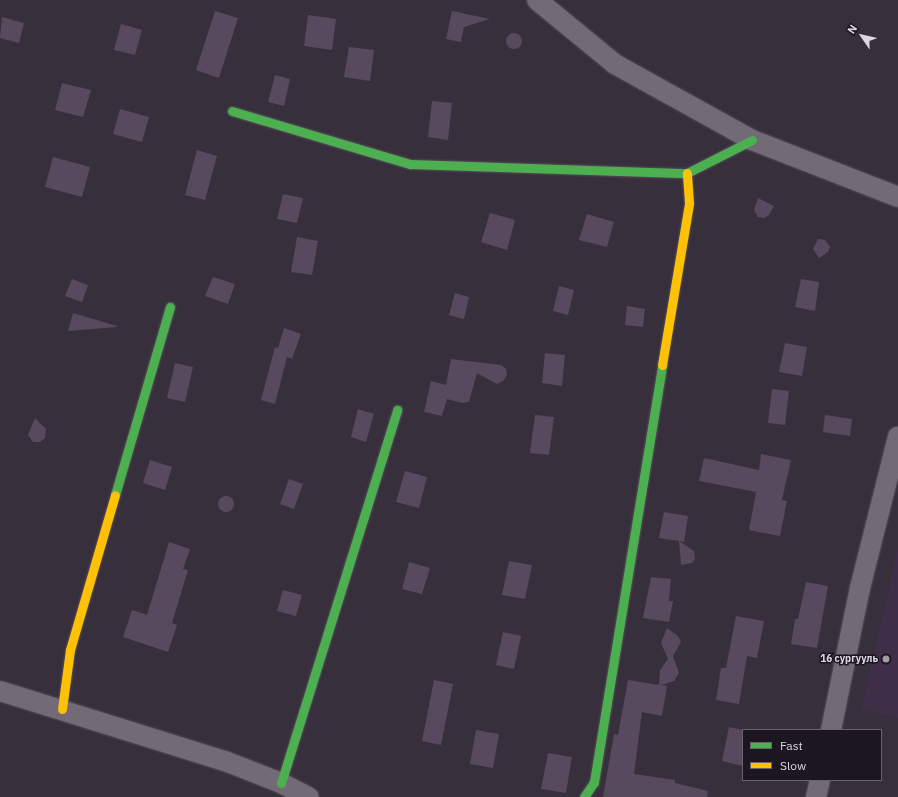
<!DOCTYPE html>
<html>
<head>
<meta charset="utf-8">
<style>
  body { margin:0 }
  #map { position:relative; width:898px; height:797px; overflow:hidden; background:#372f3c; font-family:"IBM Plex Sans",sans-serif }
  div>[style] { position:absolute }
  .built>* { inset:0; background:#3f2e48 }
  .building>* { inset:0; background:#574a5e }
  .round { border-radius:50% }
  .roads { filter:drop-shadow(0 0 1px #554e59) drop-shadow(0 0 1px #554e59) }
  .street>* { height:20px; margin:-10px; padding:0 10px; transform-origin:10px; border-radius:10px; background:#726b76 }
  .fast>* { height:9px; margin:-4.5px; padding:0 4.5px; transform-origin:4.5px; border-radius:4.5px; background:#4caf50 }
  .slow>* { height:9px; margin:-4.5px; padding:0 4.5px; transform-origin:4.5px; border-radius:4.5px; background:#ffc107 }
  .dots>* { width:11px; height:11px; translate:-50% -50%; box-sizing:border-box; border:2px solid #1c1620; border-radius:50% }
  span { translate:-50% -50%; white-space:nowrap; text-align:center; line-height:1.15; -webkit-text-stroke:3px #1c1620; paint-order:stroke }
  .poi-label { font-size:10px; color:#dfd6e4; font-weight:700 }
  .right { translate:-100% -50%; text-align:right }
  .legend { position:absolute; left:742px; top:729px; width:140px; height:52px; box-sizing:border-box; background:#1c1620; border:1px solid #6a636e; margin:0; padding:5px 7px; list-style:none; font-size:12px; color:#dfd6e4 }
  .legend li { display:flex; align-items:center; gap:8px; height:20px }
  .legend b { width:20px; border:1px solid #6a636e }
  .north { position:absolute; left:842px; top:16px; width:40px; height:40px; -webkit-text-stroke:3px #1c1620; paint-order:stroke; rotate:304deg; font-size:11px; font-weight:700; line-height:16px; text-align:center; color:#dfd6e4 }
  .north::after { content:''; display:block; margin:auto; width:14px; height:18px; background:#dfd6e4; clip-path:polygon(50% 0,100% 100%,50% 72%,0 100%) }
</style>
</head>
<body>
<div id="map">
  <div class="built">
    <i style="clip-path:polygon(898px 548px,898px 718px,861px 709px)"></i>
  </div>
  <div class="building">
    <i style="clip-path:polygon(215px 11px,238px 18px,219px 78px,196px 70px)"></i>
    <i style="clip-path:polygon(452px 11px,490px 19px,464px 27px,461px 42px,446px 39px)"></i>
    <i style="clip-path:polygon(308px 15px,336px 19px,332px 50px,304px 46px)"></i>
    <i style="clip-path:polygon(2px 17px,24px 23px,19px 43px,0 38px)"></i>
    <i style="clip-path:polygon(121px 24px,142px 30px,135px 55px,114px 50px)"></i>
    <i class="round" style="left:506px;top:33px;width:16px;height:16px"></i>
    <i style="clip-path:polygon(349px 47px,374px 50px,370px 81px,344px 77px)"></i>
    <i style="clip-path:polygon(275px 75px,290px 79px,284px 106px,268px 102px)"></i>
    <i style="clip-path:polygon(62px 83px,91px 90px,83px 117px,55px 110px)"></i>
    <i style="clip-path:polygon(432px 101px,452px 103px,448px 140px,428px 137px)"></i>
    <i style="clip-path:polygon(120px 109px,149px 117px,142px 142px,113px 134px)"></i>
    <i style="clip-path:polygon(197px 150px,217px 156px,205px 200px,185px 195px)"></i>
    <i style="clip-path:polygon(53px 157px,90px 167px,82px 197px,45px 187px)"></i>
    <i style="clip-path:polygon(283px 194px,303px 198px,297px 223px,277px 219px)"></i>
    <i style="clip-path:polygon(758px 198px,774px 206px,769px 215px,764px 218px,758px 217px,754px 210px)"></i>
    <i style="clip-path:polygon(490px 213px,515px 220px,507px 250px,481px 242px)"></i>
    <i style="clip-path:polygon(587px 214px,614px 222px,607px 247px,579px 240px)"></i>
    <i style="clip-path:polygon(297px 237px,318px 241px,312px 275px,291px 272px)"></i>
    <i style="clip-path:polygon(818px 239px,825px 240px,830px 247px,828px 252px,819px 258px,813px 249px)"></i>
    <i style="clip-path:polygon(213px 277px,235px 284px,228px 304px,205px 296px)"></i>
    <i style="clip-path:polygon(72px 279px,88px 285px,82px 302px,65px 296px)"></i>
    <i style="clip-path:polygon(801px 279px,819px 282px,815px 311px,795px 307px)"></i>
    <i style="clip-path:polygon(559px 286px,574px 290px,568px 315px,553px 311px)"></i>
    <i style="clip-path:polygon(455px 293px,469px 297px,464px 319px,449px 315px)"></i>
    <i style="clip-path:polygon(627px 306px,645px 309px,643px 327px,625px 325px)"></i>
    <i style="clip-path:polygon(73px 313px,117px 326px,117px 327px,68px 331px)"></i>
    <i style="clip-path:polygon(284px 328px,301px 334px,292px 359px,287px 357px,275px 404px,261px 400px,275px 347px,278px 348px)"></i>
    <i style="clip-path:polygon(785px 343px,807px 347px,802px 376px,779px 372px)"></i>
    <i style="clip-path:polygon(545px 353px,565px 355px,562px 386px,542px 383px)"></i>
    <i style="clip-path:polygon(451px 359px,501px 365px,506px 369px,507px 375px,503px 381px,497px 384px,477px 373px,469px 402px,462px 403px,447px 399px,442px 416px,424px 412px,431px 381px,446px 385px)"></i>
    <i style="clip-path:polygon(175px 363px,193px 367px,185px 402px,167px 398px)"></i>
    <i style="clip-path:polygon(772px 389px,789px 391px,785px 425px,768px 423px)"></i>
    <i style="clip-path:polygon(358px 409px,374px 414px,366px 442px,351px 437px)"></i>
    <i style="clip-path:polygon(535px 415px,554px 417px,549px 455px,530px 453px)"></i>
    <i style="clip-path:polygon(825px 415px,852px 419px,850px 436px,823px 432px)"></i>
    <i style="clip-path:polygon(35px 418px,46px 429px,45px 438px,40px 442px,33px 442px,28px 435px)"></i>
    <i style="clip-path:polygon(761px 454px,791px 460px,782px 500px,787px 501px,780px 536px,749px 530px,756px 492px,699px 481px,704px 458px,759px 470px)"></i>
    <i style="clip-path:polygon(150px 460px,172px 467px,165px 490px,143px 483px)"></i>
    <i style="clip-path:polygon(405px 471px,427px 477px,419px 508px,396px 502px)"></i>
    <i style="clip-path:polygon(289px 479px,303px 484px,294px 509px,280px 504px)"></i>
    <i class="round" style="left:218px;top:496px;width:16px;height:16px"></i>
    <i style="clip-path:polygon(664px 512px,688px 516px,684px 542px,679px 541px,694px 551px,695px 559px,692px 563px,681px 565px,679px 541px,659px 538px)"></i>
    <i style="clip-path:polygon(169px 542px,190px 549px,183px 569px,188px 570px,172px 623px,177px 625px,168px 652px,123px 637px,132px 610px,147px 615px)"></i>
    <i style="clip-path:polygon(509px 561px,532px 565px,525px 599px,502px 595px)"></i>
    <i style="clip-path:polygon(409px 562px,430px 568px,422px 594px,402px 589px)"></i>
    <i style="clip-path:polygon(651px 577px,671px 579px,669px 601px,673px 601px,669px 622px,643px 618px)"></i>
    <i style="clip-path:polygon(806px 582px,828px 586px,817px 648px,791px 644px,795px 619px,798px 619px)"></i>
    <i style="clip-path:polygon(283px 590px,302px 595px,296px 616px,277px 611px)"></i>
    <i style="clip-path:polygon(736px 616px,764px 621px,757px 658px,747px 656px,739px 704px,716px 700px,721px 668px,726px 668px)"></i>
    <i style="clip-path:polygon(667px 628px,678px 636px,681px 642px,673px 656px,679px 673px,674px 681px,661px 685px,667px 686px,662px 716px,642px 712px,634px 774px,675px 780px,675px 783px,708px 791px,707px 797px,603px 797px,614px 734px,618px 735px,628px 680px,659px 685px,660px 670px,668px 659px,661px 643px)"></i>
    <i style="clip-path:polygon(503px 632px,521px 636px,514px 669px,496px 665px)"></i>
    <i style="clip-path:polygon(434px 680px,453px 684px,441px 745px,422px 741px)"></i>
    <i style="clip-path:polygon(729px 727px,743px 730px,743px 766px,722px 761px)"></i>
    <i style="clip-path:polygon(476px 730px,499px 734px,493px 768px,470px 764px)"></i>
    <i style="clip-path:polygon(548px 753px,572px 757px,566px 793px,541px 789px)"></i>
  </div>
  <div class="roads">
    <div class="street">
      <i style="left:537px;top:0;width:101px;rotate:39.4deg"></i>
      <i style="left:615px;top:64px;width:157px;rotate:29deg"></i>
      <i style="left:752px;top:140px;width:157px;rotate:21.3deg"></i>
      <i style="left:0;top:691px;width:236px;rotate:17.3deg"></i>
      <i style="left:225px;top:761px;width:60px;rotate:21.4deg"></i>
      <i style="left:281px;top:783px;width:31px;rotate:27deg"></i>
      <i style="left:831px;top:730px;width:145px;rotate:-78.5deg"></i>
      <i style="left:860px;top:588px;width:156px;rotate:-75.9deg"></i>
      <i style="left:816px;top:797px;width:17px;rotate:-77deg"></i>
    </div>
    <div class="fast">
      <i style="left:232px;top:111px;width:186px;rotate:16.6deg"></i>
      <i style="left:410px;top:164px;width:277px;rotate:1.9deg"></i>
      <i style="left:687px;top:173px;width:73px;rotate:-26.9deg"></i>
      <i style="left:115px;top:495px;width:196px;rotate:-73.7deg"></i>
      <i style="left:281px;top:783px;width:391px;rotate:-72.7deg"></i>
      <i style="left:584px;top:797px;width:18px;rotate:-56deg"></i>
      <i style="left:594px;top:782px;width:423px;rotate:-80.7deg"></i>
    </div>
    <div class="slow">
      <i style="left:662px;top:365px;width:164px;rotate:-80.5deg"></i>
      <i style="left:689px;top:203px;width:30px;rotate:-94deg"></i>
      <i style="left:62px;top:709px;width:60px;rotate:-82.3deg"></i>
      <i style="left:70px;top:650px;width:161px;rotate:-73.8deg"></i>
    </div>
  </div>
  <div class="dots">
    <i style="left:886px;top:659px;background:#a49ca9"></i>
  </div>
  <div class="poi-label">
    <span class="right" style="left:878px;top:659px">16 сургууль</span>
  </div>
  <ul class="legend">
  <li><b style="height:5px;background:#4caf50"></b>Fast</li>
  <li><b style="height:5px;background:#ffc107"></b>Slow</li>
  </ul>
  <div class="north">N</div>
</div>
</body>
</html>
